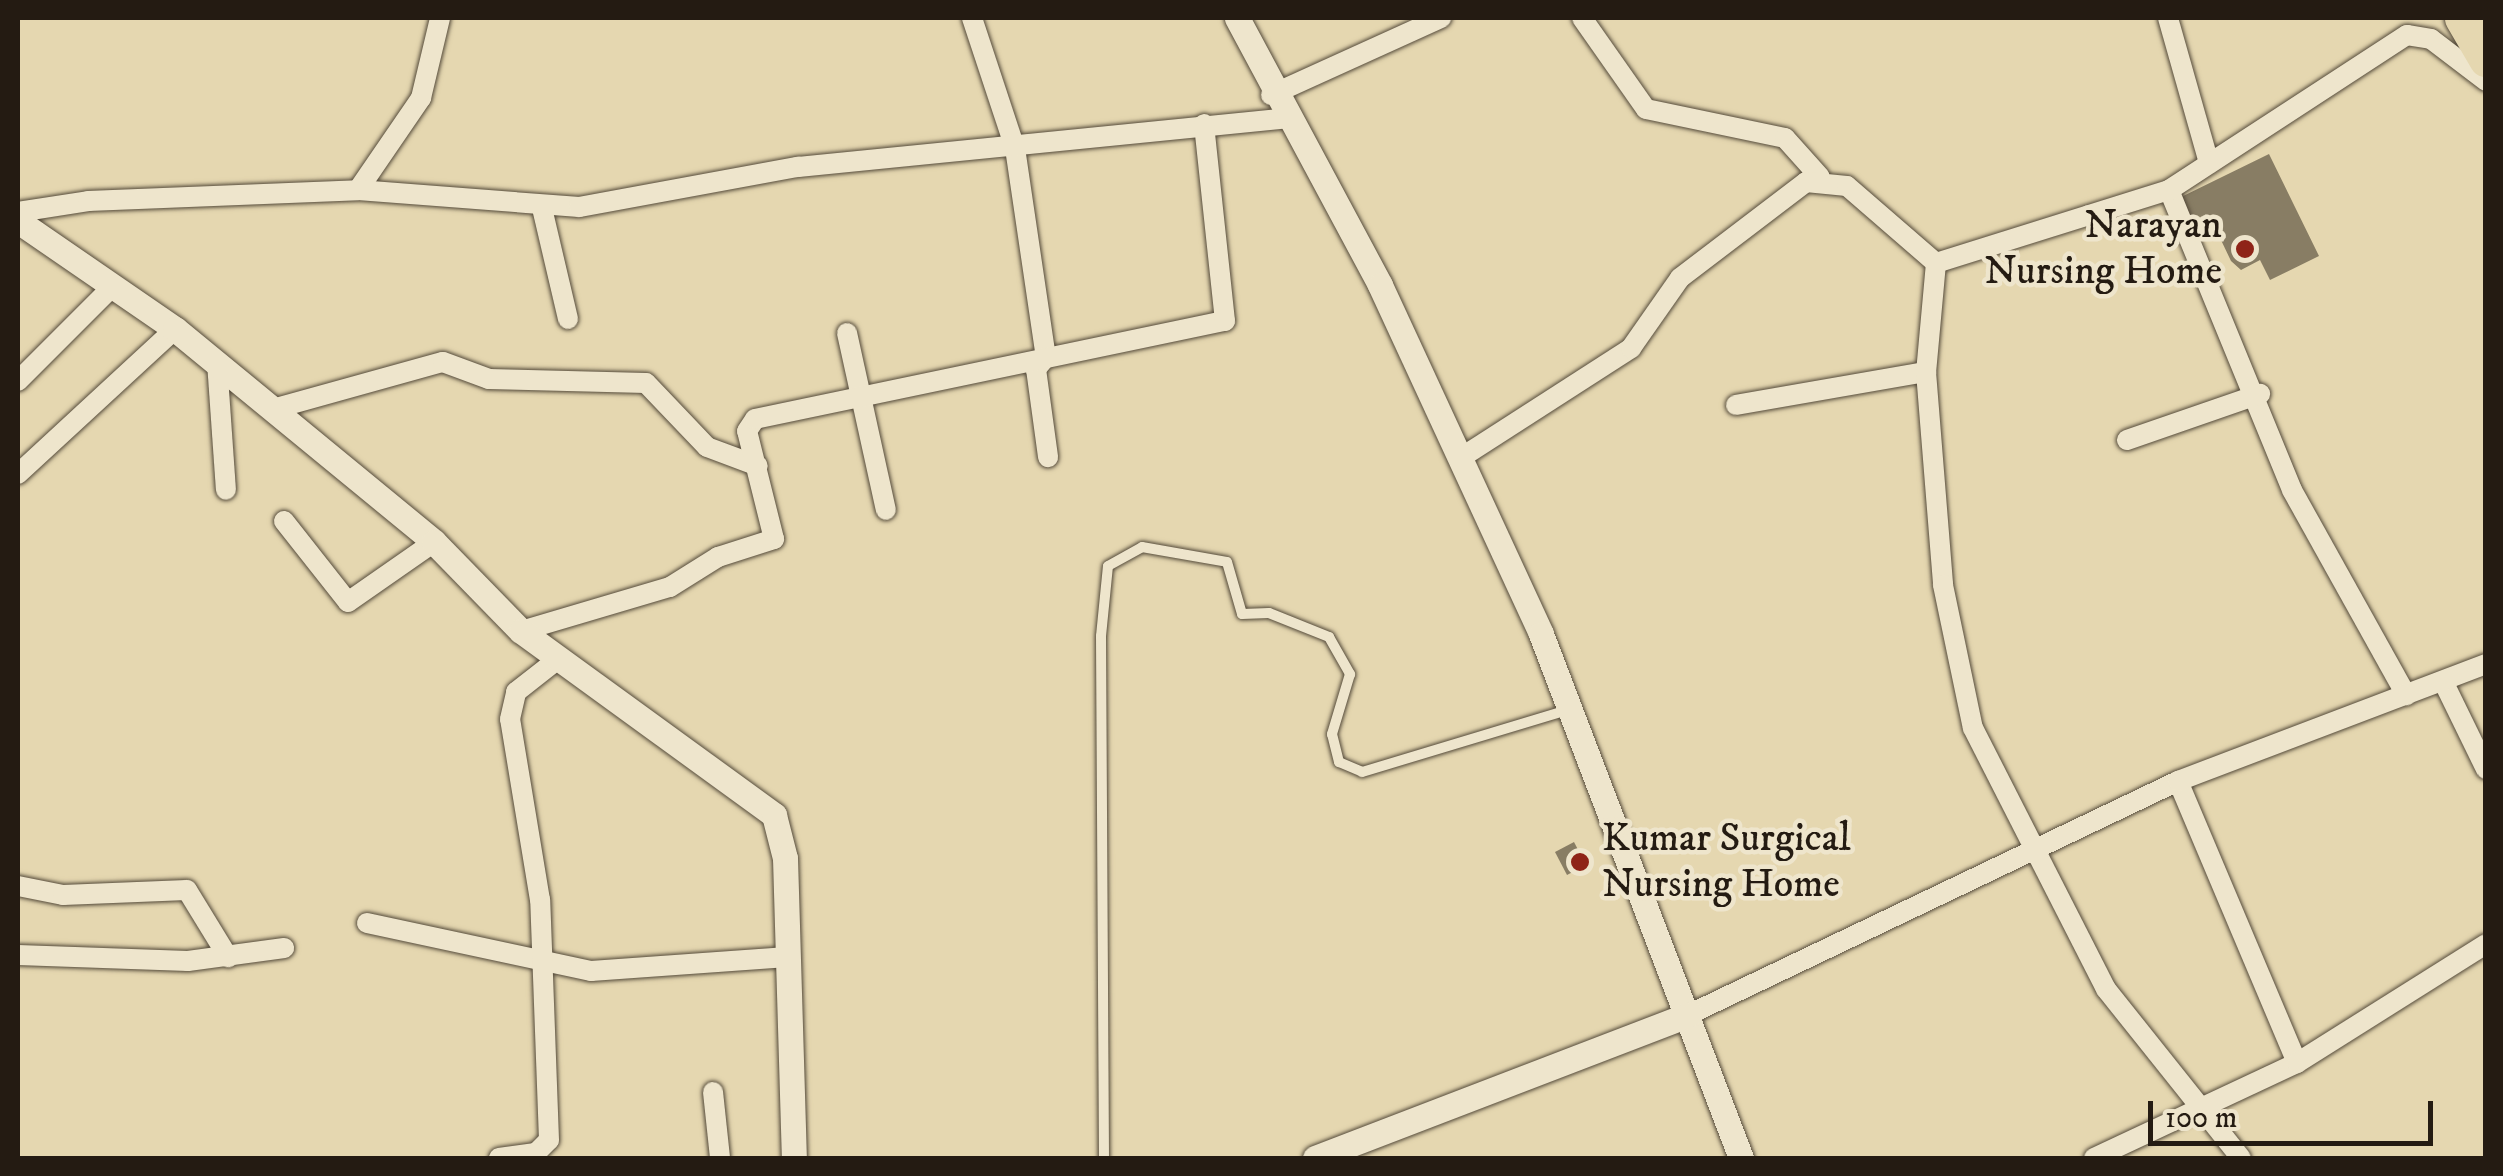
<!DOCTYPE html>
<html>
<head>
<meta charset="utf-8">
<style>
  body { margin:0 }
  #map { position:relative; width:2503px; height:1176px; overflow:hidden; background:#e5d7b0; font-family:"IM FELL DW Pica",serif }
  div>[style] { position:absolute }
  .building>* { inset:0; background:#887d64 }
  .roads { filter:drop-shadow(0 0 2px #544a3a) drop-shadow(0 0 2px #544a3a) }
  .service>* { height:10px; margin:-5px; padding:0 5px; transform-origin:5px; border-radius:5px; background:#eee5cc }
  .minor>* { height:20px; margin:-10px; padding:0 10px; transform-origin:10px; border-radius:10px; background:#eee5cc }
  .tertiary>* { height:25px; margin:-12.5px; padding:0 12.5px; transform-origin:12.5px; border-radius:12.5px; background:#eee5cc }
  .trunk>* { height:35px; margin:-17.5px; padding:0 17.5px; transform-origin:17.5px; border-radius:17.5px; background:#e5d7b0 }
  .dots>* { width:28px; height:28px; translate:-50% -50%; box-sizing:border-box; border:5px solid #eee5cc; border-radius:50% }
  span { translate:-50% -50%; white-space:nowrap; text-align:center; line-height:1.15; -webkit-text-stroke:9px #eee5cc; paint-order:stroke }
  .poi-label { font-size:40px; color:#241b12 }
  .right { translate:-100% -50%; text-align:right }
  .left { translate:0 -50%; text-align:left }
  .frame { position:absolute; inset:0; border:20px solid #241b12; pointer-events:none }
  .scale { position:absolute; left:2148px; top:1101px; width:285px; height:45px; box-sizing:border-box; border:5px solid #241b12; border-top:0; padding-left:12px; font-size:30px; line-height:35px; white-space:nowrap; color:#241b12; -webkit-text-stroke:8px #eee5cc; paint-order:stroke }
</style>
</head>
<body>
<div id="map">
  <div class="building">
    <i style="clip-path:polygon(2269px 154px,2319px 256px,2270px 280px,2260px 260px,2241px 270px,2231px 261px,2211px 219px,2192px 229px,2177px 199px)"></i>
    <i style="clip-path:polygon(1574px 842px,1586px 865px,1567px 875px,1555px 852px)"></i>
  </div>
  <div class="roads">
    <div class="service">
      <i style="left:1104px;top:1158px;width:522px;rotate:-90.33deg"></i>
      <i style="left:1101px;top:636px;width:70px;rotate:-84.3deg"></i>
      <i style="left:1108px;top:566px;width:39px;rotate:-29deg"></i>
      <i style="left:1142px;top:547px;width:86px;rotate:10deg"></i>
      <i style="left:1227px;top:562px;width:54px;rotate:73.9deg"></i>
      <i style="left:1242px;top:614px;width:27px;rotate:-2deg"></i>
      <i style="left:1269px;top:613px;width:65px;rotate:21.8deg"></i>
      <i style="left:1329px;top:637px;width:43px;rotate:60.4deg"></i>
      <i style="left:1350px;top:674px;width:63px;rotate:106.7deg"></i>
      <i style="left:1332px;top:734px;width:29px;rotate:76deg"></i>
      <i style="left:1339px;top:762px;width:25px;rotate:23deg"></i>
      <i style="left:1362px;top:772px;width:214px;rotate:-16.8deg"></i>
    </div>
    <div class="minor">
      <i style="left:972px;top:18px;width:137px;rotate:71.7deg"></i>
      <i style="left:1015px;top:148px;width:211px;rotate:81.6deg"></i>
      <i style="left:1046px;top:357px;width:16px;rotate:130deg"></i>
      <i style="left:1036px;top:369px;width:89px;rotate:82.2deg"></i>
      <i style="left:1582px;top:18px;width:111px;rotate:54.9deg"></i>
      <i style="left:1646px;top:109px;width:142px;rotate:11.8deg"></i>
      <i style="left:1785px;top:138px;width:52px;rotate:48.1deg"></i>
      <i style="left:2168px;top:18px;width:151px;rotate:74.2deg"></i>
      <i style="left:1271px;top:95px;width:187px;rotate:-24.4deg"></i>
      <i style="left:358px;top:190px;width:112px;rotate:-55.6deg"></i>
      <i style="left:421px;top:98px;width:82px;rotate:-76.6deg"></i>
      <i style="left:2169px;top:190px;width:324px;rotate:67.7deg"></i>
      <i style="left:2292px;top:490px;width:235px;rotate:60.9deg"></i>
      <i style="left:542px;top:208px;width:114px;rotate:76.8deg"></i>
      <i style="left:18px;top:212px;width:71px;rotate:-8.9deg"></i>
      <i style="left:88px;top:201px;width:270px;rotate:-2.3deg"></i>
      <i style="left:358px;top:190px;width:222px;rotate:4.4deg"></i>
      <i style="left:579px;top:207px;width:223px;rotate:-10.4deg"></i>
      <i style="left:798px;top:167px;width:489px;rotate:-5.7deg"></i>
      <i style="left:1936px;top:263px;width:244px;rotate:-17.4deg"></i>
      <i style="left:2169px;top:190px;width:284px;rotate:-33.1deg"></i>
      <i style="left:2407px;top:35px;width:24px;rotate:9deg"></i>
      <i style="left:2431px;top:39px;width:69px;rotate:37.4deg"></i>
      <i style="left:847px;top:333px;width:181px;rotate:77.6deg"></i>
      <i style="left:217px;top:362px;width:128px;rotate:86deg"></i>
      <i style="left:18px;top:381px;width:134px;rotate:-45deg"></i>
      <i style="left:1736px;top:405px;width:193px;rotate:-9.9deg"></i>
      <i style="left:273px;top:409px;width:176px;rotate:-15.5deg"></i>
      <i style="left:443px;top:362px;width:49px;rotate:20.3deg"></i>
      <i style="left:489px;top:379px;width:157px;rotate:1.5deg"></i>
      <i style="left:646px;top:383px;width:88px;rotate:46.4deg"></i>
      <i style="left:707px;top:447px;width:54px;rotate:20.4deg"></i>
      <i style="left:2127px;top:440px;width:141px;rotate:-19.1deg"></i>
      <i style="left:1459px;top:459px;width:205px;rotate:-32.8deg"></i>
      <i style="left:1631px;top:348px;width:85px;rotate:-55deg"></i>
      <i style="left:1680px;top:278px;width:158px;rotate:-37.3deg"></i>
      <i style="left:1806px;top:182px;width:41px;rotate:5.6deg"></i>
      <i style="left:1847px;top:186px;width:118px;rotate:40.9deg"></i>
      <i style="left:1936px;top:263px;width:109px;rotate:95.2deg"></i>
      <i style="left:1926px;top:372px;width:214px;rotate:85.4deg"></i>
      <i style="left:1943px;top:585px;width:146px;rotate:78.2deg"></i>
      <i style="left:1973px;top:728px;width:293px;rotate:63deg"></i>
      <i style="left:2106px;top:989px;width:216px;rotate:51.4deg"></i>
      <i style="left:18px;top:474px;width:214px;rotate:-42.7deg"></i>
      <i style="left:284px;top:521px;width:103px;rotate:51.7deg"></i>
      <i style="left:348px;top:602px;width:105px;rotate:-34.9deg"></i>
      <i style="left:521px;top:631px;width:155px;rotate:-16.5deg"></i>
      <i style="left:670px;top:587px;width:57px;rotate:-32deg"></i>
      <i style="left:718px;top:557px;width:59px;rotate:-17.8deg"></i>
      <i style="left:774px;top:539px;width:111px;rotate:-104deg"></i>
      <i style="left:747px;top:431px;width:14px;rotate:-56deg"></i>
      <i style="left:755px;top:419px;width:480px;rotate:-11.8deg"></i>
      <i style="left:1225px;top:321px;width:198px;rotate:-96.1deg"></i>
      <i style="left:2443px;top:681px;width:98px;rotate:64deg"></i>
      <i style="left:2178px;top:781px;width:306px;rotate:67.1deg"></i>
      <i style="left:18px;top:886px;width:46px;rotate:11.3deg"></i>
      <i style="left:63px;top:895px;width:124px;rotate:-2.3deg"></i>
      <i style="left:187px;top:890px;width:79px;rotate:58.5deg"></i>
      <i style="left:367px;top:923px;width:229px;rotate:12.1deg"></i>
      <i style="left:591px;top:971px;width:197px;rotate:-4.1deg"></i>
      <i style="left:18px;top:955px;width:170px;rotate:2deg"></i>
      <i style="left:188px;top:961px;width:97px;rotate:-7.7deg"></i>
      <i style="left:1690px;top:1014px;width:541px;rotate:-25.52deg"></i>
      <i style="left:2178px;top:781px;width:329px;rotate:-20.8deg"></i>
      <i style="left:713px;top:1092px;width:66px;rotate:83.9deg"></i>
      <i style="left:499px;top:1158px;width:37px;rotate:-8deg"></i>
      <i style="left:536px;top:1153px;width:18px;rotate:-45deg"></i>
      <i style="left:549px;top:1140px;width:240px;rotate:-92.1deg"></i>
      <i style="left:540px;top:900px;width:183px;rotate:-99.4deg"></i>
      <i style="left:510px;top:719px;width:28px;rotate:-77deg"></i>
      <i style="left:516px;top:692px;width:52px;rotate:-38deg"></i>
      <i style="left:2094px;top:1158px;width:224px;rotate:-25.1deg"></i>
      <i style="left:2297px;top:1063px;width:223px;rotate:-32.2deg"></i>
    </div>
    <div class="tertiary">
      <i style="left:1237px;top:18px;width:303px;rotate:61.8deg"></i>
      <i style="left:1380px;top:285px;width:384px;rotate:65.2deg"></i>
      <i style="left:1541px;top:634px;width:561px;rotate:69.11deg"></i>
      <i style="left:18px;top:221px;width:191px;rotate:34.5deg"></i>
      <i style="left:175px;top:329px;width:335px;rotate:39.4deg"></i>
      <i style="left:434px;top:542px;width:124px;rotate:45.7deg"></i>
      <i style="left:521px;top:631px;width:313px;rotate:36deg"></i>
      <i style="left:774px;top:815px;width:44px;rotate:75.7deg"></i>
      <i style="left:785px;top:858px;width:300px;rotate:88.3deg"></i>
      <i style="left:1315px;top:1158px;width:402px;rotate:-21deg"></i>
    </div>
    <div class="trunk">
      <i style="left:2462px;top:18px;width:48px;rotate:59.7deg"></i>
    </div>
  </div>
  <div class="dots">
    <i style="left:2245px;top:249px;background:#8f2418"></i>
    <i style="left:1580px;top:862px;background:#8f2418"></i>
  </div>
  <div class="poi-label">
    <span class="right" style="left:2222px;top:249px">Narayan<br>Nursing Home</span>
    <span class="left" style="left:1602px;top:862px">Kumar Surgical<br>Nursing Home</span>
  </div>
  <div class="frame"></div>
  <div class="scale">100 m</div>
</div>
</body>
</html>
